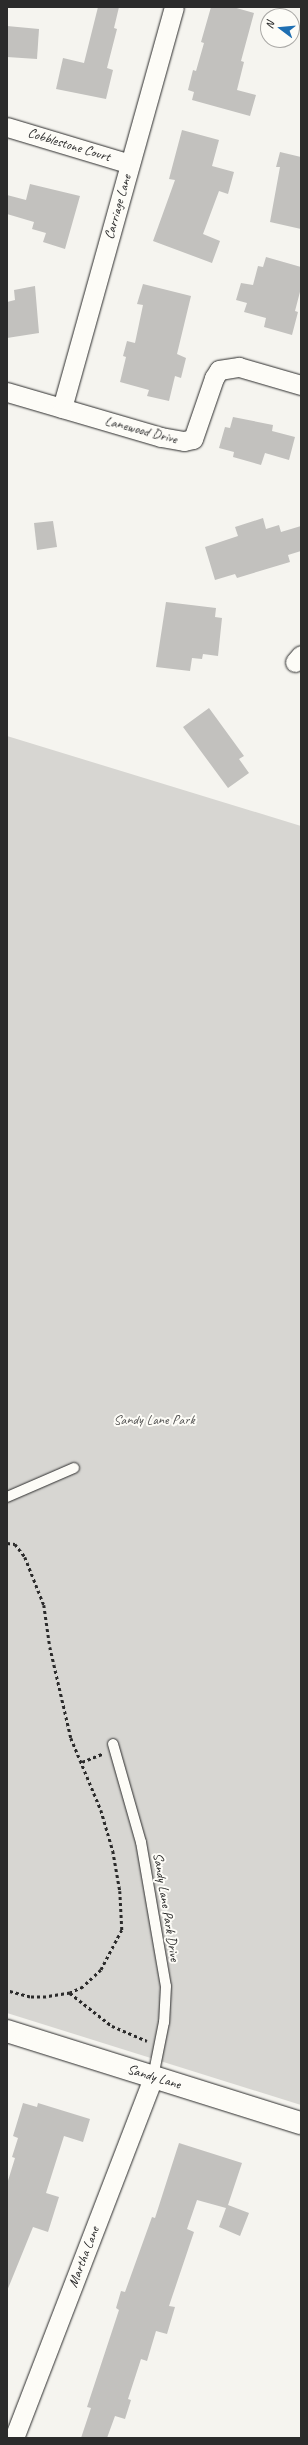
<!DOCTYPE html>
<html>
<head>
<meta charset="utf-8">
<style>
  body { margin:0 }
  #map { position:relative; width:308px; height:2445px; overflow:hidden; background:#f5f4ef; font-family:Caveat,sans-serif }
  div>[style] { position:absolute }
  .green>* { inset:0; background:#d7d6d2 }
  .building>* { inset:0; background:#c2c1be }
  .path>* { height:2.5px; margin-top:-1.25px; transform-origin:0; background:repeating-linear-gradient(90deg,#2b2b2b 0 3px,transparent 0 6px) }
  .roads { filter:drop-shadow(0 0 1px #2b2b2b) drop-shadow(0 0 1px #2b2b2b) }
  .lane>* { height:10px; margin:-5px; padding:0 5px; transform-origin:5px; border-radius:5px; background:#fdfcf7 }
  .street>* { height:19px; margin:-9.5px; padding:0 9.5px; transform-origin:9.5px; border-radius:9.5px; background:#fdfcf7 }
  .secondary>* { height:22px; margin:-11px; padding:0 11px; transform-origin:11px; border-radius:11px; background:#fdfcf7 }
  span { translate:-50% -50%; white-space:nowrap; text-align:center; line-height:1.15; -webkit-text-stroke:4px #fdfcf7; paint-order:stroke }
  .street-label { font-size:14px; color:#2b2b2b }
  .park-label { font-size:14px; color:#565655 }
  .frame { position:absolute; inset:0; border:8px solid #2b2b2b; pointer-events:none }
  .north { position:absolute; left:260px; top:8px; width:40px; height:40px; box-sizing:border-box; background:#fdfcf7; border:1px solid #a9a8a5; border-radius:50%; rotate:286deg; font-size:11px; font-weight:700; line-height:16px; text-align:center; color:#2b2b2b }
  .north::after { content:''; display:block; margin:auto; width:14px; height:18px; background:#1f6fb2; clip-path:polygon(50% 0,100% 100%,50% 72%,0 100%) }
</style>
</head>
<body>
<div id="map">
  <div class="green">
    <i style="clip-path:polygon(7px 736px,301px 826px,301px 2105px,7px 2013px)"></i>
  </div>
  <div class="building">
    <i style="clip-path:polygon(98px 7px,119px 7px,114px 28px,117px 29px,107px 68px,113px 70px,106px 99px,56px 89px,63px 58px,84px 63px)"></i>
    <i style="clip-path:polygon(211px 7px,233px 7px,254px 13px,241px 61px,244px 62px,237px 90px,256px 95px,250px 116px,192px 100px,194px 92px,188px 90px,193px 70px,196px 71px,204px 43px,201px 42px)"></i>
    <i style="clip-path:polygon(7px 26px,39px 29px,37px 59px,7px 57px)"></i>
    <i style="clip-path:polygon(182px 130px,219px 140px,212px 166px,234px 172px,228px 194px,219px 191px,203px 234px,220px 241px,212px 263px,153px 241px,175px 180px,169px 179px)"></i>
    <i style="clip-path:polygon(280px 152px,301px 157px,301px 229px,270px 222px,280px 167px,276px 167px)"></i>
    <i style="clip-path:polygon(30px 184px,80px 196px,65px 249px,43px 242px,46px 233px,32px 229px,34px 222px,7px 214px,7px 195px,26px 200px)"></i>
    <i style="clip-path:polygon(266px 257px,301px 267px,301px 288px,295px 311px,298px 312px,292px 335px,264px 327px,266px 318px,244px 312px,247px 303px,236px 300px,241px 283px,253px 285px,258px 266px,263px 267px)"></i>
    <i style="clip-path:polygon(143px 284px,191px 296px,177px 354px,186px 358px,181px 378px,175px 376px,169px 401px,147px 396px,149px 390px,120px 382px,126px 357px,123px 356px,127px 341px,135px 343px,143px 305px,137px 304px)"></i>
    <i style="clip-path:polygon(35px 286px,39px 333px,7px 338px,7px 302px,15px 300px,14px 290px)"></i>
    <i style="clip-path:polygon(233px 417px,273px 425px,272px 431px,295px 437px,289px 460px,265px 453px,261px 465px,233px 457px,234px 452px,219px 448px,225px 427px,230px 428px)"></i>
    <i style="clip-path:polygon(263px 518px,266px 529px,279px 525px,281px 532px,301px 526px,301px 551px,288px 555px,290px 562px,237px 578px,235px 574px,215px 580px,205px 547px,238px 536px,235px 527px)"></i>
    <i style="clip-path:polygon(53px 521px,57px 547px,37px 550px,34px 523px)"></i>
    <i style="clip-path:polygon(166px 602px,216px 608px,215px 617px,222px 618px,218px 656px,203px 654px,202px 659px,192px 658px,190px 671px,156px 667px)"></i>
    <i style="clip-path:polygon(209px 708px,244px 756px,239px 759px,249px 773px,228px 788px,183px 727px)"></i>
    <i style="clip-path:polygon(23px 2103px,37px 2107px,38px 2103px,90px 2119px,83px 2142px,64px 2136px,46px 2193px,59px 2197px,48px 2232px,33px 2227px,7px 2291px,7px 2184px,15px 2158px,12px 2157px,18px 2138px,13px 2136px)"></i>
    <i style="clip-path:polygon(179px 2143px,242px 2163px,228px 2205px,249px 2213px,240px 2236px,219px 2227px,226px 2208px,197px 2200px,187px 2229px,194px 2232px,169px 2306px,175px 2307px,167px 2334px,156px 2331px,147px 2361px,141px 2359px,128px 2399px,131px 2400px,125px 2419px,115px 2416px,107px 2438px,81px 2438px,91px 2408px,87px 2407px,119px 2310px,116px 2308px,121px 2291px,125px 2292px,152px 2217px,155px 2218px)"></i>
  </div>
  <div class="path">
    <i style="left:7px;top:1543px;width:8px;rotate:7deg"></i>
    <i style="left:15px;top:1544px;width:16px;rotate:52deg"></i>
    <i style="left:25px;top:1557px;width:52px;rotate:68.4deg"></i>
    <i style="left:44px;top:1605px;width:42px;rotate:81.9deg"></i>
    <i style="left:50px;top:1647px;width:93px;rotate:77deg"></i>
    <i style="left:71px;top:1738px;width:78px;rotate:67.4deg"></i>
    <i style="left:101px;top:1810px;width:43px;rotate:73.7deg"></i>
    <i style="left:113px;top:1851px;width:41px;rotate:80.1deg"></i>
    <i style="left:120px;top:1891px;width:39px;rotate:87deg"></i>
    <i style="left:122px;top:1930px;width:45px;rotate:117.7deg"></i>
    <i style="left:101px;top:1970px;width:25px;rotate:137deg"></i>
    <i style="left:83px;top:1987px;width:14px;rotate:155deg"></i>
    <i style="left:70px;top:1993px;width:24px;rotate:171deg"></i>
    <i style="left:46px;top:1997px;width:16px;rotate:180deg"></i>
    <i style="left:30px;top:1997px;width:24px;rotate:-165deg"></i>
    <i style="left:82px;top:1762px;width:22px;rotate:-22deg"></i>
    <i style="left:70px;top:1993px;width:53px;rotate:38.2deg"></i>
    <i style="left:112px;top:2026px;width:38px;rotate:23deg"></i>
  </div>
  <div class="roads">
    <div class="lane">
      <i style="left:7px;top:1497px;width:73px;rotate:-23.4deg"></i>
      <i style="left:113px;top:1744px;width:102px;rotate:74.1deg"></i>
      <i style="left:141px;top:1842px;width:146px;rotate:80.2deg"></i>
      <i style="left:166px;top:1986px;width:36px;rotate:93deg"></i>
      <i style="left:164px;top:2022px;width:56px;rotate:101.3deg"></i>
    </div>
    <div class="street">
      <i style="left:7px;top:127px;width:128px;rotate:16.7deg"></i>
      <i style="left:7px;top:392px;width:160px;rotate:16.3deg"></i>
      <i style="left:161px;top:437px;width:23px;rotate:10deg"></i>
      <i style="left:184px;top:441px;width:9px;rotate:-13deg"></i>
      <i style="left:193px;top:439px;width:65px;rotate:-71deg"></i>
      <i style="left:214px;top:378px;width:9px;rotate:-58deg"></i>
      <i style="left:219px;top:370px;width:20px;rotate:-9deg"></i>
      <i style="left:239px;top:367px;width:65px;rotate:16.2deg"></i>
      <i style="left:62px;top:408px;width:416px;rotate:-74.4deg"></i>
      <i style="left:295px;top:662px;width:9px;rotate:-49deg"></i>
      <i style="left:14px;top:2438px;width:387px;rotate:-68.9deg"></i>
    </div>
    <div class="secondary">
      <i style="left:7px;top:2031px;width:308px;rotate:17.4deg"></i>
    </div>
  </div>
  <div class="street-label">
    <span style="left:69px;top:145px;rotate:17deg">Cobblestone Court</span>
    <span style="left:118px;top:207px;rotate:-74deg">Carriage Lane</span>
    <span style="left:141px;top:430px;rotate:15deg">Lanewood Drive</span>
    <span style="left:166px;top:1907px;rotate:81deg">Sandy Lane Park Drive</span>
    <span style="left:154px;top:2077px;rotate:17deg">Sandy Lane</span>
    <span style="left:84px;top:2257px;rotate:-69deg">Martha Lane</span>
  </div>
  <div class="park-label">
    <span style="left:154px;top:1420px">Sandy Lane Park</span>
  </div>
  <div class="frame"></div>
  <div class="north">N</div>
</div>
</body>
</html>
